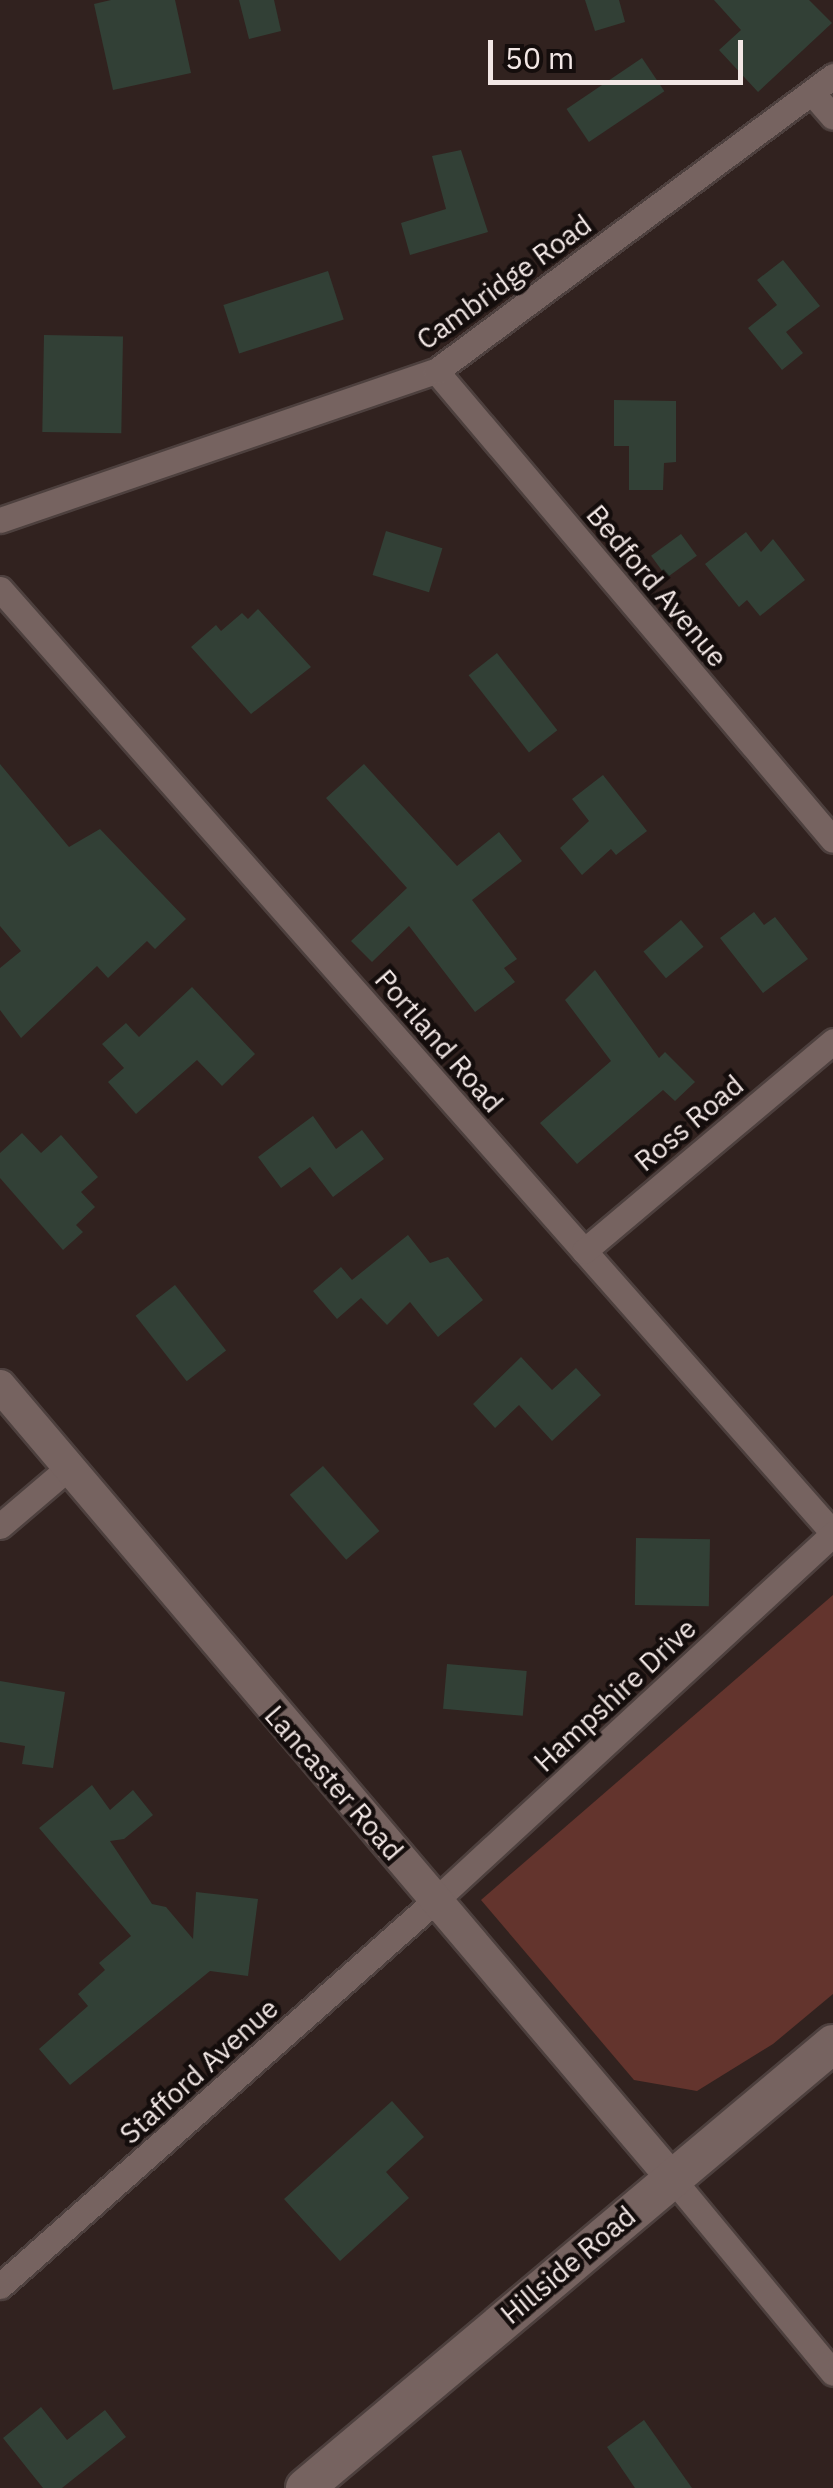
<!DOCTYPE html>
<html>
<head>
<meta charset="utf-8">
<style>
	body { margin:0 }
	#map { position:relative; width:833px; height:2488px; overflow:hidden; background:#31221f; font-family:"IBM Plex Sans",sans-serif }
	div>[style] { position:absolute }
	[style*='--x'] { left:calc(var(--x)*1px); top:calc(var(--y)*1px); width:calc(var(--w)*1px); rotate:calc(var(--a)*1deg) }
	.green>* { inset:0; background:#63342d }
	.building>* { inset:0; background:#324036; transform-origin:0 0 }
	.roads { filter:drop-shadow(2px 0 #4d403e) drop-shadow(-2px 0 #4d403e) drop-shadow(0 2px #4d403e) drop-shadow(0 -2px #4d403e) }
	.minor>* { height:25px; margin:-12.5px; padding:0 12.5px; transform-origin:12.5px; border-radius:12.5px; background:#766360 }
	.tertiary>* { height:32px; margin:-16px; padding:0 16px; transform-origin:16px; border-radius:16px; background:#766360 }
	.secondary>* { height:38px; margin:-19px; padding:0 19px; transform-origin:19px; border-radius:19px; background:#766360 }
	span { translate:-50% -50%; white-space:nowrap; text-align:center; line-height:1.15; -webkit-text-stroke:9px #140d0c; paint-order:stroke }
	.street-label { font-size:28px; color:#f2e7e5 }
	.scale { position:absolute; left:488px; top:40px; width:255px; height:45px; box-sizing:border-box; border:5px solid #f2e7e5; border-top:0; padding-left:12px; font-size:30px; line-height:35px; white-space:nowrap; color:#f2e7e5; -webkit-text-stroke:8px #140d0c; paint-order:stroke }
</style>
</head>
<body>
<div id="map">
	<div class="green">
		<i style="clip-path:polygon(833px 1595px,833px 1994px,773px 2044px,697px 2091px,634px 2080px,481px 1900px)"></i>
	</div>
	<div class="building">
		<i style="clip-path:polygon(111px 0,175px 0,191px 73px,113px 90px,94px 4px)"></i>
		<i style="clip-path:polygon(239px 0,274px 0,281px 31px,249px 39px)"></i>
		<i style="clip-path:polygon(585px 0,619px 0,625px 22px,595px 31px)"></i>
		<i style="clip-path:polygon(714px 0,809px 0,832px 23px,758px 92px,719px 50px,741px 30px)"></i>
		<i style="left:642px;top:58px;width:40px;height:91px;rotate:56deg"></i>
		<i style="clip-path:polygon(461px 150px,488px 232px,410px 255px,401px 223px,446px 209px,432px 156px)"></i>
		<i style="clip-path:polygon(783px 260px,820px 306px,786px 332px,803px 353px,782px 370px,748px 328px,777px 305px,757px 280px)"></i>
		<i style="left:328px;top:271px;width:51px;height:110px;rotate:72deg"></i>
		<i style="left:44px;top:335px;width:79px;height:97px;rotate:1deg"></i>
		<i style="clip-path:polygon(614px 400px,676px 401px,676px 462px,664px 463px,663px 490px,629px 490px,629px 446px,614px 446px)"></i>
		<i style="left:386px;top:531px;width:59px;height:46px;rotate:17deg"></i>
		<i style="clip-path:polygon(746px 532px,761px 552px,773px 539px,805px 580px,760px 616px,747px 600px,739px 607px,705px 564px)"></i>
		<i style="left:681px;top:534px;width:27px;height:37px;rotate:54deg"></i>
		<i style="clip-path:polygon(258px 609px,311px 667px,251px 714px,191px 647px,216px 625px,221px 631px,242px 613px,248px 619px)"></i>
		<i style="left:497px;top:653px;width:98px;height:36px;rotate:52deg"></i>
		<i style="clip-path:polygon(0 764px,69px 847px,100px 829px,186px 919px,155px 949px,147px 941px,108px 978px,97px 966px,21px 1038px,0 1010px,0 968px,21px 951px,0 926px)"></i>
		<i style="clip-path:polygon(364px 764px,457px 866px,499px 832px,522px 861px,472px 900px,517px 959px,504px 968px,515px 982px,475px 1012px,409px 926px,372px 962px,351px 941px,407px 888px,326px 798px)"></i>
		<i style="clip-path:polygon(603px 775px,647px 831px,616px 855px,611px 849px,582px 875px,560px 848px,589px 821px,572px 799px)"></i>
		<i style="clip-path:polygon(754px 912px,764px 925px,775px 917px,808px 959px,763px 993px,720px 938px)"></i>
		<i style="left:681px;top:920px;width:35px;height:49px;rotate:50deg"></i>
		<i style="clip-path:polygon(595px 970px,659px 1058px,665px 1052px,695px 1082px,675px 1101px,663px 1090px,577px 1164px,540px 1123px,611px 1061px,565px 1000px)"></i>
		<i style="clip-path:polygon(192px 987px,255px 1054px,222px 1086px,197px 1060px,136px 1114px,108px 1082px,124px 1068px,102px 1044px,126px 1023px,139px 1037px)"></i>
		<i style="clip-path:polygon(313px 1116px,336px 1149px,362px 1130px,384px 1159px,333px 1197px,310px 1167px,281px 1188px,258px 1157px)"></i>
		<i style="clip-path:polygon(22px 1133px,41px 1153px,61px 1135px,98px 1177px,81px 1192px,95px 1207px,76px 1225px,83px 1232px,63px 1250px,0 1178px,0 1153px)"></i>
		<i style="clip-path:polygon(408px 1235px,430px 1263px,448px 1257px,483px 1300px,438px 1337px,410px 1302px,387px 1325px,361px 1298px,337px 1319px,313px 1291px,341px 1267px,352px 1280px)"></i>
		<i style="left:175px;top:1285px;width:83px;height:50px;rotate:52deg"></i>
		<i style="clip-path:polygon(521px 1357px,552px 1390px,576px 1368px,601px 1395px,552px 1441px,519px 1405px,495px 1428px,473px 1404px)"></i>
		<i style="left:323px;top:1466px;width:86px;height:44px;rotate:49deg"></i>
		<i style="left:636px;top:1538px;width:74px;height:67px;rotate:1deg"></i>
		<i style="left:447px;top:1664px;width:80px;height:45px;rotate:5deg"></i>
		<i style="clip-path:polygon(0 1681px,65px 1692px,53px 1768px,22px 1764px,25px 1746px,0 1742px)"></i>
		<i style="clip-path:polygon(92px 1785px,110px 1810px,133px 1790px,153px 1815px,124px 1839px,110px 1841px,152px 1904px,166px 1907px,193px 1939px,196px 1892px,258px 1899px,248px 1976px,210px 1971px,70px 2085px,39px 2049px,88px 2006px,78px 1994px,105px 1970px,99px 1963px,131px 1936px,39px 1828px)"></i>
		<i style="clip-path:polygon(392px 2101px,424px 2137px,386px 2172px,409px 2198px,340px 2261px,284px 2199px)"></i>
		<i style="clip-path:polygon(41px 2407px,67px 2440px,105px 2410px,126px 2437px,62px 2488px,43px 2488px,3px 2438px)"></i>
		<i style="clip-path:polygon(644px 2420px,692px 2488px,635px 2488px,607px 2447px)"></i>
	</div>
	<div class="roads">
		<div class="minor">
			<i style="--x:813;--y:94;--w:30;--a:49"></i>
			<i style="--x:436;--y:371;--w:614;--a:49.75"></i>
			<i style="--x:0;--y:520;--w:461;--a:-18.9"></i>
			<i style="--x:436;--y:371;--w:495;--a:-36.6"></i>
			<i style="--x:0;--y:589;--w:1259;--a:48.57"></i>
			<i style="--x:584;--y:1251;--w:326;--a:-40.1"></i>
			<i style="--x:0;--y:1526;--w:91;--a:-40.5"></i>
			<i style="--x:671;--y:2177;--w:254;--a:50.4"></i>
			<i style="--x:0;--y:2286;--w:584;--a:-41.53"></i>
			<i style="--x:437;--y:1899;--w:539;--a:-42.67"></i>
		</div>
		<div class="tertiary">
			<i style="--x:0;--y:1386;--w:1037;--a:49.69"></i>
		</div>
		<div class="secondary">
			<i style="--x:305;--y:2488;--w:690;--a:-40.06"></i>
		</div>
	</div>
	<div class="street-label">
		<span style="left:504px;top:282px;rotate:-36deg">Cambridge Road</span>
		<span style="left:657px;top:586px;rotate:50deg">Bedford Avenue</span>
		<span style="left:439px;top:1041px;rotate:49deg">Portland Road</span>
		<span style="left:689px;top:1123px;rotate:-40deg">Ross Road</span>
		<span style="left:615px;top:1695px;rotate:-43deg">Hampshire Drive</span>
		<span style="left:334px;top:1783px;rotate:49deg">Lancaster Road</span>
		<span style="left:199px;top:2071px;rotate:-42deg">Stafford Avenue</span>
		<span style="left:568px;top:2265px;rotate:-40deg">Hillside Road</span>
	</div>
	<div class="scale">50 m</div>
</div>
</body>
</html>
